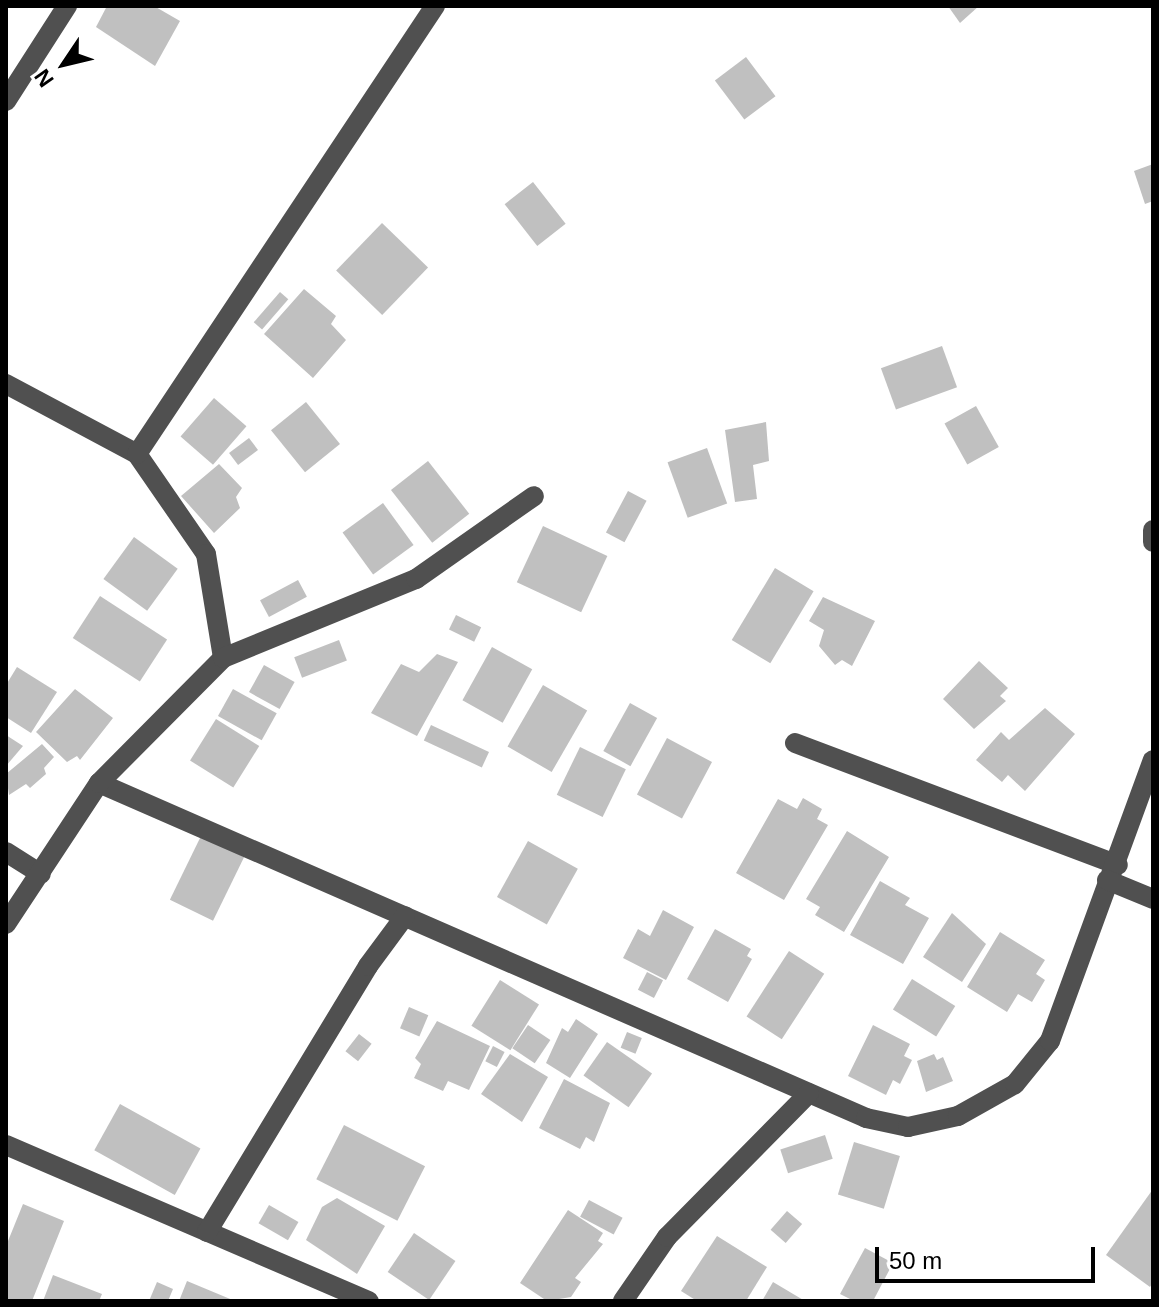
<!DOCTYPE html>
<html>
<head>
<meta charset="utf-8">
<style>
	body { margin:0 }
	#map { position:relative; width:1159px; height:1307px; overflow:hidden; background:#fff; font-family:Helvetica,sans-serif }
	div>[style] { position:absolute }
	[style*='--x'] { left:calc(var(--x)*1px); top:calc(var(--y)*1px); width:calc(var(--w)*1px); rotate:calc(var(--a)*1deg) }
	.building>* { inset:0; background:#c0c0c0; transform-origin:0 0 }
	.minor>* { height:20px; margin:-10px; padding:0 10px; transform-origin:10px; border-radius:10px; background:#505050 }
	span { translate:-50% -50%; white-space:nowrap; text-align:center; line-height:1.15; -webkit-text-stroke:7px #fff; paint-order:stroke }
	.frame { position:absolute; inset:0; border:8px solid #000; pointer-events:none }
	.north { position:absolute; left:24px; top:24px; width:80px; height:80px; -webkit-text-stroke:6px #fff; paint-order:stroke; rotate:235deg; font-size:22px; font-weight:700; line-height:32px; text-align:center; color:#000 }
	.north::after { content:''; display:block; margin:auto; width:28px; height:36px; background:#000; clip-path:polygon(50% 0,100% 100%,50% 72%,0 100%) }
	.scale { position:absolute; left:875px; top:1247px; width:220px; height:36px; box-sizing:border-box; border:4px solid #000; border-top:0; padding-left:10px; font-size:24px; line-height:28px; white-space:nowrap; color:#000; -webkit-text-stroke:6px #fff; paint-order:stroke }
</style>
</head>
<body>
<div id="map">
	<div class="building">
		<i style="clip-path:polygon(107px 6px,154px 6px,180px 21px,155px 66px,96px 27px)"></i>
		<i style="clip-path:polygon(948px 6px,979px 6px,960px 23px)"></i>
		<i style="left:746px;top:57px;width:49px;height:39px;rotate:53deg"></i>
		<i style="clip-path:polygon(1153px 164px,1153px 201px,1145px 204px,1134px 171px)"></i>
		<i style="left:533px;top:182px;width:53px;height:36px;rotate:52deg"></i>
		<i style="left:382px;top:223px;width:64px;height:66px;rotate:44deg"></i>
		<i style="clip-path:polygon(304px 289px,336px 316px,331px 324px,346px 340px,313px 378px,264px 334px)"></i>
		<i style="left:280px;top:292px;width:11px;height:40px;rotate:41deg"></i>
		<i style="left:942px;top:346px;width:44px;height:65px;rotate:70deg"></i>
		<i style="left:214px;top:398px;width:43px;height:51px;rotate:41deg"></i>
		<i style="left:306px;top:402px;width:54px;height:45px;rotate:51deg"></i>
		<i style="left:976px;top:406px;width:47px;height:36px;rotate:61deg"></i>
		<i style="clip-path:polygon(766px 422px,769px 461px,753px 465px,757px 499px,735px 502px,725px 430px)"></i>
		<i style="left:249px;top:438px;width:15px;height:25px;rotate:53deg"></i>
		<i style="left:707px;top:448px;width:59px;height:42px;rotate:70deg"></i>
		<i style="left:428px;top:461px;width:67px;height:47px;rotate:52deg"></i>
		<i style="clip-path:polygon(219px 464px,242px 488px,236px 497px,240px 508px,214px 533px,181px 496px)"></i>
		<i style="left:628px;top:491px;width:21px;height:47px;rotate:28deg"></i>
		<i style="left:383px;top:503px;width:52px;height:50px;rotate:54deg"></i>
		<i style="left:543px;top:526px;width:71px;height:62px;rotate:25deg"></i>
		<i style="left:134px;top:537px;width:54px;height:52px;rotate:36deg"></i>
		<i style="left:775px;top:568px;width:45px;height:84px;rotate:31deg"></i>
		<i style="left:298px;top:580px;width:19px;height:43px;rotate:62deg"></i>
		<i style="left:100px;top:596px;width:80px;height:50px;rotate:33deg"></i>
		<i style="clip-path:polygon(823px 597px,875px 621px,852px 666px,842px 660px,835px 665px,819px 646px,824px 630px,809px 621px)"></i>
		<i style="left:456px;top:615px;width:28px;height:16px;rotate:26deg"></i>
		<i style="left:339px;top:640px;width:22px;height:48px;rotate:69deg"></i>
		<i style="left:492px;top:647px;width:46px;height:61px;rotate:29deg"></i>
		<i style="clip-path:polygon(437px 654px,458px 662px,417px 736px,371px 713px,401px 664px,419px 672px)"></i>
		<i style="clip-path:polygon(979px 661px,1008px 688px,1000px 696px,1006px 701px,974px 729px,943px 699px)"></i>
		<i style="left:264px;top:665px;width:35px;height:31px;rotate:29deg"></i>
		<i style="clip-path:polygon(17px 667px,57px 692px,31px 733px,6px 717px,6px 685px)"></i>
		<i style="left:543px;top:685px;width:51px;height:71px;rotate:30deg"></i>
		<i style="clip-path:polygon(75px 689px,113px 718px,80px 760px,77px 756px,67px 762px,36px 732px)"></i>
		<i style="left:233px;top:689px;width:50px;height:31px;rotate:29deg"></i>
		<i style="left:630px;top:703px;width:31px;height:55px;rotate:29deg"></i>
		<i style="clip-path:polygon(1045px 708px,1075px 734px,1025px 791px,1008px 775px,1002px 782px,976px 760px,1001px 732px,1009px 740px)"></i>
		<i style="left:216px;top:719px;width:51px;height:49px;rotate:32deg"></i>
		<i style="left:431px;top:725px;width:64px;height:17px;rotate:25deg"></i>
		<i style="clip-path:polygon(6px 735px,23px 746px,6px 766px)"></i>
		<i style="left:667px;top:738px;width:51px;height:64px;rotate:28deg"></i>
		<i style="clip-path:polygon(42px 744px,54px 757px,44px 768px,46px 774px,30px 788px,26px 784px,9px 795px,6px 774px)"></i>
		<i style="left:580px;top:747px;width:51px;height:53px;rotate:26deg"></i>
		<i style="clip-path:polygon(803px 798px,822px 809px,817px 819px,828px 825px,784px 900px,736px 873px,778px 799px,797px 809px)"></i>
		<i style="clip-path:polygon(847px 831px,889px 857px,844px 932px,815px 915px,820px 907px,806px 899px)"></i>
		<i style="left:201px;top:836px;width:48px;height:71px;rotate:26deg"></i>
		<i style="left:528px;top:841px;width:57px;height:64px;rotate:29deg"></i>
		<i style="clip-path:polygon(880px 881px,910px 898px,905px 905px,929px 918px,903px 964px,850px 935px)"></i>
		<i style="clip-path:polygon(663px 910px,694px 927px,666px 980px,623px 958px,638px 929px,650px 936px)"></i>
		<i style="clip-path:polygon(952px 913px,986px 944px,962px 982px,923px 957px)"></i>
		<i style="clip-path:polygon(715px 929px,751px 949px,747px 956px,752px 959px,728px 1002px,687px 979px)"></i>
		<i style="clip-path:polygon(1000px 932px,1045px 960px,1036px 974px,1045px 980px,1032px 1002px,1018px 994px,1007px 1012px,967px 987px)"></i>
		<i style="left:789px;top:951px;width:42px;height:78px;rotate:33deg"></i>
		<i style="left:647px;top:972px;width:18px;height:20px;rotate:27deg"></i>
		<i style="left:912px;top:979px;width:51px;height:36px;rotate:32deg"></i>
		<i style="left:500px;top:980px;width:46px;height:54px;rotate:32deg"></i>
		<i style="left:409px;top:1007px;width:21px;height:23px;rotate:23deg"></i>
		<i style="clip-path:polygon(576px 1019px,598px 1034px,570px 1078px,546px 1063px,562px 1028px,568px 1032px)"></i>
		<i style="clip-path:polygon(437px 1021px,490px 1046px,469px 1090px,448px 1081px,443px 1091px,414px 1078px,421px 1064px,415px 1058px)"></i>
		<i style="left:528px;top:1025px;width:27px;height:28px;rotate:34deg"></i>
		<i style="clip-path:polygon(873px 1025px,910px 1044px,904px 1056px,912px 1060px,900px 1084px,893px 1080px,886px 1095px,848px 1076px)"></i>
		<i style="left:627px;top:1032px;width:16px;height:17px;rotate:22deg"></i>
		<i style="left:359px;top:1034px;width:16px;height:22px;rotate:38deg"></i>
		<i style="left:607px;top:1042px;width:55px;height:41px;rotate:35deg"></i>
		<i style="left:493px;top:1046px;width:13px;height:17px;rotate:27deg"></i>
		<i style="clip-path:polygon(510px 1054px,548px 1077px,522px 1122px,481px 1094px)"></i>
		<i style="clip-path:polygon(934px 1054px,937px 1060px,943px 1057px,953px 1081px,926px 1092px,917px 1061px)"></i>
		<i style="clip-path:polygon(564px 1079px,610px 1103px,594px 1142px,586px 1137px,580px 1149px,539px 1128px)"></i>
		<i style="left:120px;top:1104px;width:92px;height:53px;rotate:29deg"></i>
		<i style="left:344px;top:1125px;width:91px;height:61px;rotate:27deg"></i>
		<i style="left:825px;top:1135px;width:25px;height:47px;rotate:72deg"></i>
		<i style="left:854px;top:1142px;width:48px;height:55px;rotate:17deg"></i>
		<i style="clip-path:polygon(1153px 1189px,1153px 1282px,1150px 1287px,1106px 1255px)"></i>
		<i style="clip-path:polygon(337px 1198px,385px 1226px,357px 1274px,306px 1240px,322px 1207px)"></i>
		<i style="left:589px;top:1200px;width:38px;height:19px;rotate:28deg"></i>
		<i style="clip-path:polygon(23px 1204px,64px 1221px,32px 1301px,6px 1301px,6px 1246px)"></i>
		<i style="left:269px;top:1205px;width:34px;height:21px;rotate:30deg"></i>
		<i style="clip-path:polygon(568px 1210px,603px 1233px,598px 1241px,603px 1244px,575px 1278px,581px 1282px,571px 1297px,547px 1301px,520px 1283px)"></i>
		<i style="left:787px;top:1211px;width:20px;height:25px;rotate:41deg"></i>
		<i style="left:414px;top:1233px;width:50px;height:47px;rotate:34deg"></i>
		<i style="clip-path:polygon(717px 1236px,767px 1267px,746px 1301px,697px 1301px,681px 1291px)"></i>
		<i style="clip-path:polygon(865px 1248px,893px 1263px,873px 1301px,854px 1301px,840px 1294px)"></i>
		<i style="clip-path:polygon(53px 1275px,102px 1294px,99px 1301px,43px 1301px)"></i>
		<i style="clip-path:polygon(187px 1281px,235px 1301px,179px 1301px)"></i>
		<i style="clip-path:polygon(157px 1282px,173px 1289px,168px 1301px,149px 1301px)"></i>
		<i style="clip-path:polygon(773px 1282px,805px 1301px,762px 1301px)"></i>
	</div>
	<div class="minor">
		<i style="--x:6;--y:101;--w:113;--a:-57.3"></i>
		<i style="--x:6;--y:384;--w:149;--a:28.1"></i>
		<i style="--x:137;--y:454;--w:121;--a:55.4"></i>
		<i style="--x:206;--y:554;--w:105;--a:80.7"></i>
		<i style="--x:137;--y:454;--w:538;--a:-56.37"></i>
		<i style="--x:1153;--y:530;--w:12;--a:90"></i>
		<i style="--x:795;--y:743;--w:345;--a:20.7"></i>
		<i style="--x:99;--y:783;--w:837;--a:23.59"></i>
		<i style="--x:866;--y:1118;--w:43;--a:12.1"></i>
		<i style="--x:908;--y:1127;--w:51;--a:-12.4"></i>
		<i style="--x:958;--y:1116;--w:65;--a:-29.3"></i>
		<i style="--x:1015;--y:1084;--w:55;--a:-50.9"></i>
		<i style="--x:1050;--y:1041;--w:299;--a:-69.9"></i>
		<i style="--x:6;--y:852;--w:41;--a:32.2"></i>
		<i style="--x:1107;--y:880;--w:50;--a:22.4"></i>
		<i style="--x:6;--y:924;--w:169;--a:-56.6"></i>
		<i style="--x:99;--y:783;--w:176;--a:-45.2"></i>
		<i style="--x:223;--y:658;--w:209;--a:-22.3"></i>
		<i style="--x:416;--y:579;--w:144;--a:-35.1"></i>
		<i style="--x:6;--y:1145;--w:395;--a:23.3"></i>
		<i style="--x:207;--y:1232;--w:311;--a:-58.8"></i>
		<i style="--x:368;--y:966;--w:62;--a:-53.5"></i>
		<i style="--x:623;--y:1301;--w:78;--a:-55.5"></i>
		<i style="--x:667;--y:1237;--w:202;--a:-45.4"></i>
	</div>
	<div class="frame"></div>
	<div class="north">N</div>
	<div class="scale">50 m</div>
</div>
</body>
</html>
